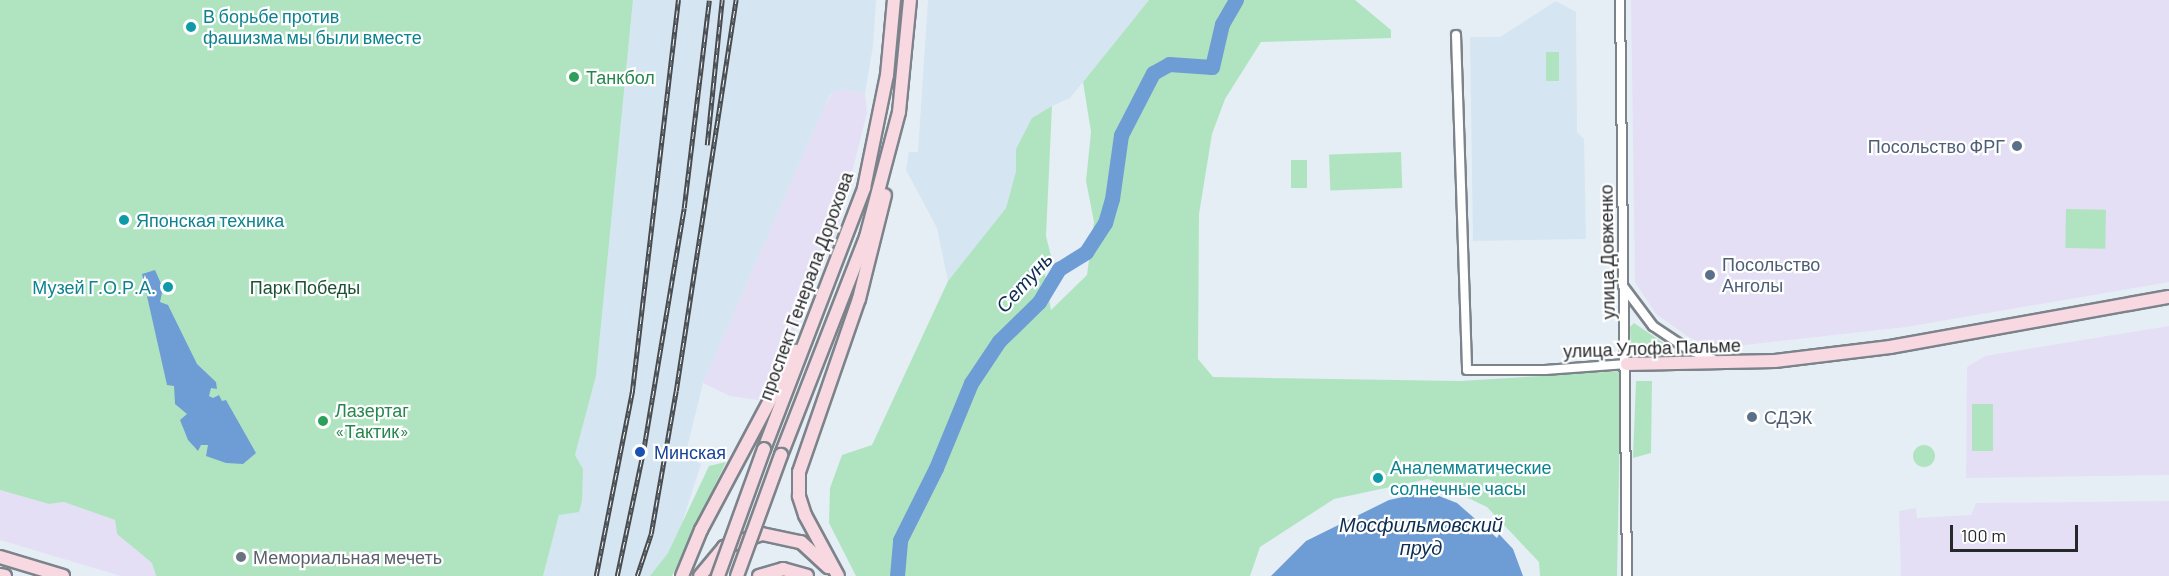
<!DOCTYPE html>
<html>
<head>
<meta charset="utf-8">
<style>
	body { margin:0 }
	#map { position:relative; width:2169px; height:576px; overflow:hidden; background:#e5eef5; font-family:Barlow,sans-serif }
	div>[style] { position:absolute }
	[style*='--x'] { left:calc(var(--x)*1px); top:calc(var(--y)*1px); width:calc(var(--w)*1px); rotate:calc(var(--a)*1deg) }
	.commercial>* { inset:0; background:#e4dff5 }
	.built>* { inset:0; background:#d6e5f2 }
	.green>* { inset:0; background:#b0e4c1; transform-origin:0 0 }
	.round { border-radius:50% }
	.water>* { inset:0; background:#6e9dd5 }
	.river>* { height:15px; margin:-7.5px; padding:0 7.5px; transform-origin:7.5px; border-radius:7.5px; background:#6e9dd5 }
	.roads { filter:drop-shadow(2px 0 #7c838a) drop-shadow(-2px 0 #7c838a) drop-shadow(0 2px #7c838a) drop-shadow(0 -2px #7c838a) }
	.street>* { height:8px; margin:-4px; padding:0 4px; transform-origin:4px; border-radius:4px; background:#fff }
	.secondary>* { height:12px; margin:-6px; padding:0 6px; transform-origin:6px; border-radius:6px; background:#f8d8e1 }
	.rail>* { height:4.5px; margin-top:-2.25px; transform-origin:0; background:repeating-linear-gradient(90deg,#fff 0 7px,#484c50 0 14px); box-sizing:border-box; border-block:2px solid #484c50 }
	.bridges { filter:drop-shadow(2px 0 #7c838a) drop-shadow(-2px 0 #7c838a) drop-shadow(0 2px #7c838a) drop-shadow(0 -2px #7c838a) }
	.secondary-bridge>* { height:12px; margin:-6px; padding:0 6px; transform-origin:6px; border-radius:6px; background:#f8d8e1 }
	.dots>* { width:16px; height:16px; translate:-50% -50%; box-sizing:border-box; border:3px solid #fff; border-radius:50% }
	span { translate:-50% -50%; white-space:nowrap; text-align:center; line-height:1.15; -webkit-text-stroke:4.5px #fff; paint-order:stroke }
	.culture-label { font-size:18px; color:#0d838f }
	.left { translate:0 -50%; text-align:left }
	.right { translate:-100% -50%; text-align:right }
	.leisure-label { font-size:18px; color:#27864d }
	.service-label { font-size:18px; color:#4e5e75 }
	.street-label { font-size:18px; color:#26292c }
	.park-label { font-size:18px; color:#1c5233 }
	.transit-label { font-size:18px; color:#164399 }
	.worship-label { font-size:18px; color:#5b616d }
	.water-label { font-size:20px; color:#0d2e53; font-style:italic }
	.scale { position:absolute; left:1950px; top:525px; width:128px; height:27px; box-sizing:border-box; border:3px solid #26292c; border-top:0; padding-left:8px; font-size:18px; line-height:21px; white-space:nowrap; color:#26292c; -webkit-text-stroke:4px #fff; paint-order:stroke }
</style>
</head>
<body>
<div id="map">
	<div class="commercial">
		<i style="clip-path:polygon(1631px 0,2169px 0,2169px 282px,1906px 327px,1718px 348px,1690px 338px,1656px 314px,1635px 282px)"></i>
		<i style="clip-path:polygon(841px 89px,865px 93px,867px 113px,835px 240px,780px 362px,758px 400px,730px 396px,703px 383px,825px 105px,833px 91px)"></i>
		<i style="clip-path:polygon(2169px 326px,2169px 475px,1966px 478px,1967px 367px,1985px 356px)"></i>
		<i style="clip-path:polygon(0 490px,49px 504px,64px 502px,115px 520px,117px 534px,152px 563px,156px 576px,121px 576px,0 540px)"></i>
		<i style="clip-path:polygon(2169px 501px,2169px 576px,1901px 576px,1899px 511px,1916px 508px,1917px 518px,1971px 515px,1976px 503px)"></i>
	</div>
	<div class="built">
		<i style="clip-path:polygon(633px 0,876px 0,873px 46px,865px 93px,841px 89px,830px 94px,703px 383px,685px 456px,701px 464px,665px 576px,543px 576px,596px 376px)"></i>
		<i style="clip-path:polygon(928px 0,1149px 0,1070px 98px,1052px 106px,1016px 149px,1016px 171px,1006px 208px,948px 281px,937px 228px,906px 170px,909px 152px,918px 152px)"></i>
		<i style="clip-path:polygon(1556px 1px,1576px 12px,1577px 132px,1584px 139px,1586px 239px,1473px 241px,1470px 37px,1500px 37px)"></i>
	</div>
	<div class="green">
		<i style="clip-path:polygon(0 0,633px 0,596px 376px,575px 455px,583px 469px,582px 501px,579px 512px,559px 515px,543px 576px,156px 576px,152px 563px,117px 534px,115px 520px,64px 502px,49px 504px,0 490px)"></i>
		<i style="clip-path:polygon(1149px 0,1355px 0,1391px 30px,1391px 38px,1261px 42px,1225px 99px,1212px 134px,1199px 214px,1198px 359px,1213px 377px,1460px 381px,1621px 371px,1617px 576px,1540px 576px,1539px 562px,1487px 507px,1428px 479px,1334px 499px,1260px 547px,1250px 576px,856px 576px,829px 523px,830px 488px,842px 455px,872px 445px,948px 281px,1006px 208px,1016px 171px,1016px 149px,1032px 118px,1052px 106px,1046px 236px,1051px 256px,1045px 274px,1051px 310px,1087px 275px,1094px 222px,1086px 181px,1091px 132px,1083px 82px)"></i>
		<i style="left:1546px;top:52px;width:13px;height:29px"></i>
		<i style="left:1401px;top:152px;width:36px;height:72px;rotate:88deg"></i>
		<i style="left:1291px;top:160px;width:16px;height:28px"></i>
		<i style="left:2066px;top:209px;width:40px;height:39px;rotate:1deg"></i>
		<i style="clip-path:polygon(1634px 323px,1680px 354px,1678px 357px,1637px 358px,1631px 352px,1630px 327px)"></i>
		<i style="clip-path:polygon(1636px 381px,1652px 381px,1651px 453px,1633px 458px)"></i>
		<i style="left:1972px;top:404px;width:21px;height:47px"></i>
		<i class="round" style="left:1913px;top:445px;width:22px;height:22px"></i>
		<i style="clip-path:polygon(726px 462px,672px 576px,650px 576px,668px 553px,709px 466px)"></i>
	</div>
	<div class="water">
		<i style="clip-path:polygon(155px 270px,163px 288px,160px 302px,168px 305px,197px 364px,216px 382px,217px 389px,211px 388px,209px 396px,213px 398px,219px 395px,222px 401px,226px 400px,256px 453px,243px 464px,226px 463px,206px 456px,208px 445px,201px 445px,198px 451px,188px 440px,180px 420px,187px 414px,175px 404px,174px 386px,167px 385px,142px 274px)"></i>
		<i style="clip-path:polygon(1417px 494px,1439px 496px,1457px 503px,1497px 538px,1499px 534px,1513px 549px,1523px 576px,1271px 576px,1306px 541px,1389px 500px)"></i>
	</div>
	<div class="river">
		<i style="--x:897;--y:576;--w:36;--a:-85"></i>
		<i style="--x:900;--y:540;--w:80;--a:-63.4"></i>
		<i style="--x:936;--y:468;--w:92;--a:-67.6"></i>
		<i style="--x:971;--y:383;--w:50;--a:-56.3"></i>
		<i style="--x:999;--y:341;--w:56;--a:-44.3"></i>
		<i style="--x:1039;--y:302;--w:39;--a:-59"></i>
		<i style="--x:1059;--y:269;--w:32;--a:-32"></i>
		<i style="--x:1086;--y:252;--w:35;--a:-57"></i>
		<i style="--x:1105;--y:223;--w:25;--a:-74"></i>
		<i style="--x:1112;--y:199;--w:65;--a:-82"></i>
		<i style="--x:1121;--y:135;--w:70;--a:-62.7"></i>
		<i style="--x:1153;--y:73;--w:18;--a:-29"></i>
		<i style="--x:1169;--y:64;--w:43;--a:4"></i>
		<i style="--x:1212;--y:67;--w:44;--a:-76.9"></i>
		<i style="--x:1222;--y:24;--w:28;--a:-60"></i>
	</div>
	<div class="roads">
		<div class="street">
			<i style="--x:1620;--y:0;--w:576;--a:89.3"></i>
			<i style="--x:1456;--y:35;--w:335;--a:88.1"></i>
			<i style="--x:1467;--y:370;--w:78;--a:0"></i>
			<i style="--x:1545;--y:370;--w:82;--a:-4.2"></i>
			<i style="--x:1623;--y:286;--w:50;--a:53.1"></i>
			<i style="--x:1653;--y:326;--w:43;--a:33.7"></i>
			<i style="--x:1689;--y:350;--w:26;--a:21"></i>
		</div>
		<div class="secondary">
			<i style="--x:1627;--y:364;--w:148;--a:-1.2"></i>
			<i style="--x:1775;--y:361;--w:116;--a:-6.9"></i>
			<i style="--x:1890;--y:347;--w:283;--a:-10.2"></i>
			<i style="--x:764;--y:449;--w:280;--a:-69"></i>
			<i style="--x:864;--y:188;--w:115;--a:-78.5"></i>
			<i style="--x:887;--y:75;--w:75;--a:-84.7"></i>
			<i style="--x:781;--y:455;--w:234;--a:-68.7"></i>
			<i style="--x:866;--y:237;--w:129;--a:-75.2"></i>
			<i style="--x:899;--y:112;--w:113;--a:-84.4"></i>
			<i style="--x:0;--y:557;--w:66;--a:16.8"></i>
			<i style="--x:0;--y:575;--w:5;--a:11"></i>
			<i style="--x:682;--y:576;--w:50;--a:-67.6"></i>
			<i style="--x:701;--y:530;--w:203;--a:-62"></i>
			<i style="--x:700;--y:576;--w:38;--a:-50"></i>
			<i style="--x:724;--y:547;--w:40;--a:-18.9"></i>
			<i style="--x:762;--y:534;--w:40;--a:12"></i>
			<i style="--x:801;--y:542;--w:37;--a:43"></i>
			<i style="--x:759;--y:576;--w:25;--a:-16"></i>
			<i style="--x:783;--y:569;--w:25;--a:16"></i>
			<i style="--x:838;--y:576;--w:69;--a:-118.4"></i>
			<i style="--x:805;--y:515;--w:20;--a:-108"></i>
			<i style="--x:799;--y:496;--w:24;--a:-90"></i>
			<i style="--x:799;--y:472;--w:183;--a:-70.9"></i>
			<i style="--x:859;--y:299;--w:107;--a:-76"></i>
		</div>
	</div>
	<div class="rail">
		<i style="--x:707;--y:145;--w:146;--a:-84.1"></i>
		<i style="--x:596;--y:576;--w:187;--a:-78.9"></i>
		<i style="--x:632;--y:393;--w:396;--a:-83.3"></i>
		<i style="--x:617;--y:576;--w:126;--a:-78.1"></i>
		<i style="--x:643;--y:453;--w:248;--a:-80.5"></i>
		<i style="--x:684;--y:208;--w:209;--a:-83.1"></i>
		<i style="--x:637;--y:576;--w:44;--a:-71.6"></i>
		<i style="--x:651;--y:534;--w:145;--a:-80.1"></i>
		<i style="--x:676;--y:391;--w:396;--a:-81.3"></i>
	</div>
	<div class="bridges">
		<div class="secondary-bridge">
			<i style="--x:718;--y:576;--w:135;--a:-70.1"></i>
			<i style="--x:737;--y:576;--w:129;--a:-70"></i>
		</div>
	</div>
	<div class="dots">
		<i style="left:191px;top:27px;background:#0f9aa8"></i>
		<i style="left:574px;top:77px;background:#2e9e5b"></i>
		<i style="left:2017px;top:146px;background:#5c6f8a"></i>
		<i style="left:124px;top:220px;background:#0f9aa8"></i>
		<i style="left:1710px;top:275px;background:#5c6f8a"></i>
		<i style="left:168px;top:287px;background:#0f9aa8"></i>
		<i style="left:1752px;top:417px;background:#5c6f8a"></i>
		<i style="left:323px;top:421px;background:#2e9e5b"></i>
		<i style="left:640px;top:452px;background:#1a4fb4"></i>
		<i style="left:1378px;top:478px;background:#0f9aa8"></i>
		<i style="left:241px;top:557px;background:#6b7280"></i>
	</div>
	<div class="culture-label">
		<span class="left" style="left:203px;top:27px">В борьбе против<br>фашизма мы были вместе</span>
		<span class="left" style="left:136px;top:220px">Японская техника</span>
		<span class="right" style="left:156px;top:287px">Музей Г.О.Р.А.</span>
		<span class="left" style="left:1390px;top:478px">Аналемматические<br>солнечные часы</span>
	</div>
	<div class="leisure-label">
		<span class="left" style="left:586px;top:77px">Танкбол</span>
		<span class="left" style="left:335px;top:421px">Лазертаг<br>«Тактик»</span>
	</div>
	<div class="service-label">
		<span class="right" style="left:2005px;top:146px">Посольство ФРГ</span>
		<span class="left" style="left:1722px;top:275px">Посольство<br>Анголы</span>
		<span class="left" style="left:1764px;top:417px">СДЭК</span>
	</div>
	<div class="street-label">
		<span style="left:1607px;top:252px;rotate:-91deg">улица Довженко</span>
		<span style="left:806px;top:286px;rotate:-70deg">проспект Генерала Дорохова</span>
		<span style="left:1652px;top:348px;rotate:-2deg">улица Улофа Пальме</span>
	</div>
	<div class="park-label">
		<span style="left:305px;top:287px">Парк Победы</span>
	</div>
	<div class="transit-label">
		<span class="left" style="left:654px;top:452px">Минская</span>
	</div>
	<div class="worship-label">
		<span class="left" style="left:253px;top:557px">Мемориальная мечеть</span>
	</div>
	<div class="water-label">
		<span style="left:1024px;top:282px;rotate:-48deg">Сетунь</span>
		<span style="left:1421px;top:536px">Мосфильмовский<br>пруд</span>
	</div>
	<div class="scale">100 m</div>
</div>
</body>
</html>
